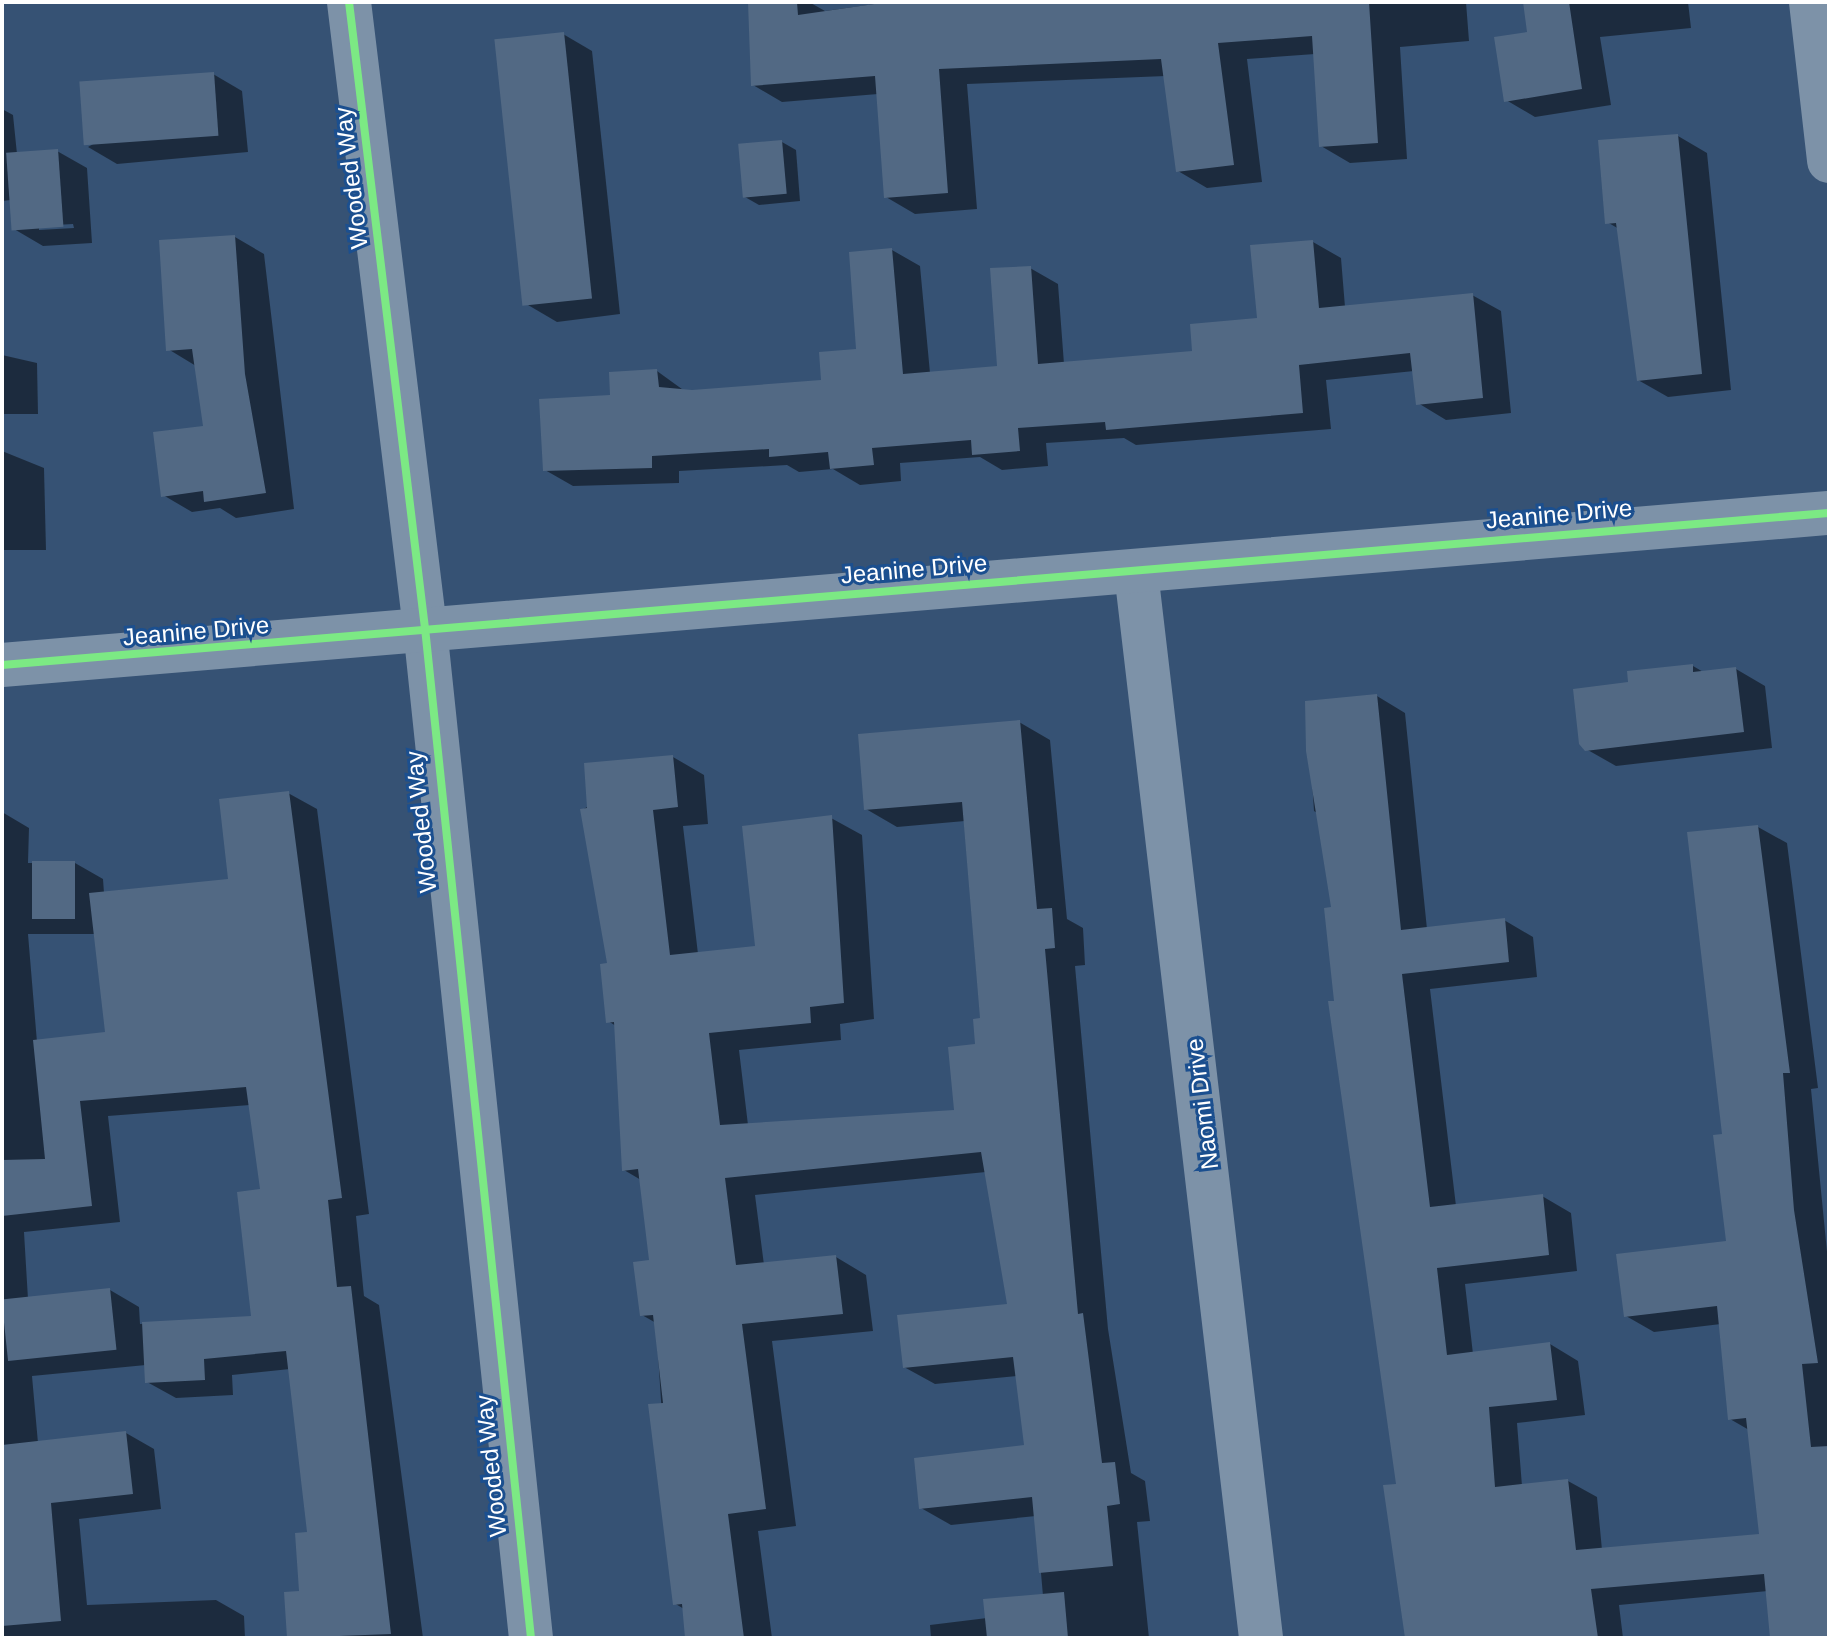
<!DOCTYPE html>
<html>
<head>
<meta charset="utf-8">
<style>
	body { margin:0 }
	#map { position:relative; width:1831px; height:1640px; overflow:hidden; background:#365274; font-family:Arial,sans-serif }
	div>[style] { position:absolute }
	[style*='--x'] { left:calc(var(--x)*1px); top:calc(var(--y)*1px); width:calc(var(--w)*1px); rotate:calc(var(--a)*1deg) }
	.shadow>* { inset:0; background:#0007 }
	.building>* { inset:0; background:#526984; transform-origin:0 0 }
	.minor>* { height:44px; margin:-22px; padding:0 22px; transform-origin:22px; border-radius:22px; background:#7d92a8 }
	.tertiary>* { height:44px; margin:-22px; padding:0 22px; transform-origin:22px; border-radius:22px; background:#7d92a8 }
	.cycleway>* { height:8px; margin:-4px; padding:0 4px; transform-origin:4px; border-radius:4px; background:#7ce984 }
	span { translate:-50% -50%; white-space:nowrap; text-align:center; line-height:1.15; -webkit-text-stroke:6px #1b4f8f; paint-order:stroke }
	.street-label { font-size:24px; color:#fff }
	.frame { position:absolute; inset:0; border:4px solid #fff; pointer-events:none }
</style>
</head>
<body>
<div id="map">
	<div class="shadow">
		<i style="clip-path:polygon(749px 2px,809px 2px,825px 11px,890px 2px,1466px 2px,1469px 41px,1400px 47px,1407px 159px,1350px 163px,1321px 146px,1315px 54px,1247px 59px,1262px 182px,1207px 188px,1178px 171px,1166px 76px,967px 84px,977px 209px,915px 214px,886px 197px,878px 94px,782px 102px,753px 85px)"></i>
		<i style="clip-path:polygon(1525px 2px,1688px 2px,1691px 28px,1600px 37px,1611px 105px,1535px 117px,1506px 100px,1529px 33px)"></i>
		<i style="clip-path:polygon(563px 34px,592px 51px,620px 314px,557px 322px,528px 305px)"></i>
		<i style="clip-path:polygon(213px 74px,242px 91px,248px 152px,117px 164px,88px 147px)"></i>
		<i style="clip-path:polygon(evenodd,2px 109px,13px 115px,17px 154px,57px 151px,87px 168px,92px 243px,43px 246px,14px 229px,11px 200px,2px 201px,2px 109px,73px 224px,74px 228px,39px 230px,39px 226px,73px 224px)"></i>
		<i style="clip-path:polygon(1678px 136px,1707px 153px,1731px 390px,1668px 397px,1638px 380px,1619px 229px,1607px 222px)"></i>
		<i style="clip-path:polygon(782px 142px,796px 150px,800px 201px,759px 205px,745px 197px)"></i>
		<i style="clip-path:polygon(235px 237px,264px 254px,294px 509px,236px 518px,220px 508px,192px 512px,163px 495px,205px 427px,196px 366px,168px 349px)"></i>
		<i style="clip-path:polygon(1313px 242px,1341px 258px,1345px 307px,1472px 295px,1501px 311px,1511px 413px,1446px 420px,1418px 403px,1414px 371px,1326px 380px,1331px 429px,1136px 445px,1124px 438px,1046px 443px,1048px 466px,1002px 470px,980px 457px,900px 463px,901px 481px,860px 485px,833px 469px,799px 472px,787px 465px,679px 471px,679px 483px,573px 486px,545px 470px,612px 397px,657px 371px,686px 392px,823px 382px,858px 351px,892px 250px,920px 266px,930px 373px,999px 368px,1030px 268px,1058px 284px,1064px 364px,1194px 353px,1259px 320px)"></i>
		<i style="clip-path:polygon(2px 355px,37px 363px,38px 414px,2px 414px)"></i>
		<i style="clip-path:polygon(2px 451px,44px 468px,46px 550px,2px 550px)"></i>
		<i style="clip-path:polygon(1693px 666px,1705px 673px,1736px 669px,1765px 686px,1772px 748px,1616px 766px,1586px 749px,1630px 684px)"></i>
		<i style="clip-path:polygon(1377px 696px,1405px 713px,1427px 929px,1504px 920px,1533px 937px,1537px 977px,1430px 989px,1456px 1206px,1542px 1196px,1571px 1213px,1577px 1271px,1465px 1284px,1473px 1354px,1550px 1344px,1578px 1361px,1585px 1415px,1517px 1423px,1522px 1486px,1568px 1481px,1597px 1497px,1602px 1550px,1761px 1535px,1749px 1430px,1730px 1419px,1721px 1324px,1654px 1332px,1626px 1316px,1728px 1243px,1724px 1136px,1758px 827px,1787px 843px,1818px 1088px,1811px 1089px,1829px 1272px,1829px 1638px,1774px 1638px,1768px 1591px,1619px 1605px,1623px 1638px,1407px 1638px,1398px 1486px,1336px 1002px,1334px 908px,1322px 816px,1314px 811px,1307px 703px)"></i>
		<i style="clip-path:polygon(1019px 722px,1050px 740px,1067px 919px,1083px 928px,1085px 965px,1075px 966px,1108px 1329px,1131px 1473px,1145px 1481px,1150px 1521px,1137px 1522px,1149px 1638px,931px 1638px,930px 1625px,987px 1618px,1043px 1596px,1036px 1516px,951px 1525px,921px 1508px,1026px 1447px,1017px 1376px,935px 1384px,904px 1367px,1009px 1306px,986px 1172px,755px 1195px,764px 1265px,836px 1257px,866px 1275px,873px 1331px,772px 1341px,796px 1526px,758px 1531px,772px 1638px,687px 1638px,684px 1609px,674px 1603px,656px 1323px,642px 1315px,651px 1262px,641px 1180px,624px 1170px,616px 1026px,608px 1021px,610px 965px,582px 810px,673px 757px,704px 775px,708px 824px,683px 826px,698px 954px,757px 948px,831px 818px,862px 835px,874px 1019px,840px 1024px,841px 1040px,739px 1050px,748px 1125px,956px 1112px,982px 1020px,965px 821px,897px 827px,866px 809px)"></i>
		<i style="clip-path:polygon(evenodd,288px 793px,317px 809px,369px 1214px,356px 1216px,364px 1296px,379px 1305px,423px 1638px,289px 1638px,286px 1594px,301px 1593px,309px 1534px,290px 1369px,232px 1375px,233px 1395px,176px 1398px,147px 1382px,146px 1365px,32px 1376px,38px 1443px,126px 1433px,154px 1449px,161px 1509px,79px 1519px,87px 1605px,216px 1600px,244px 1616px,245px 1638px,2px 1638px,2px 812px,29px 828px,28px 863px,75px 863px,103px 879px,104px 893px,230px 881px,288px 793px,28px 934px,96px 934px,107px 1034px,37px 1042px,28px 934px,288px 793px,250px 1105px,262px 1191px,253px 1318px,140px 1324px,139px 1307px,110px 1290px,28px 1299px,24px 1232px,120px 1222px,108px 1116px,250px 1105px)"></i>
	</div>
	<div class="building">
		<i style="clip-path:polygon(748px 2px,797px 2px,798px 15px,888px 2px,1369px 2px,1378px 143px,1319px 147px,1312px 36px,1218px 43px,1234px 165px,1176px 172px,1161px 59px,939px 69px,948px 193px,884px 198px,875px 76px,751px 86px)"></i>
		<i style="clip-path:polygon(1523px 2px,1569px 2px,1582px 89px,1504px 102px,1494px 37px,1527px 32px)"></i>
		<i style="left:564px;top:32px;width:268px;height:70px;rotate:84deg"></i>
		<i style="left:214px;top:72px;width:64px;height:135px;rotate:86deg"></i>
		<i style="clip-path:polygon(1678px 134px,1702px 374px,1637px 381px,1616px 223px,1605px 224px,1598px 140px)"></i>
		<i style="left:782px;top:140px;width:54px;height:44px;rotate:85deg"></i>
		<i style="left:58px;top:149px;width:78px;height:52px;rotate:86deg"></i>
		<i style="clip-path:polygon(235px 235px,245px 374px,266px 493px,204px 502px,203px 491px,161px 497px,153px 432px,203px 426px,192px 349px,166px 351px,159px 240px)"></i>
		<i style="clip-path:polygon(1313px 240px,1319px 308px,1473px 293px,1483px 398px,1416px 405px,1410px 353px,1299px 365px,1303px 413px,1106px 430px,1105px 422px,1018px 428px,1020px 451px,972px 455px,971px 440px,872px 448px,874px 465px,830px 469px,828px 452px,769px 457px,769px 449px,652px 456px,652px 468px,543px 471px,539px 399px,610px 395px,609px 372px,657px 369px,659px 387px,692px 390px,821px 380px,819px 352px,856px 349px,849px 252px,892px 248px,903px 374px,997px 366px,990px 268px,1031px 266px,1038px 364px,1192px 351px,1190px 324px,1257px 318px,1250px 245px)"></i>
		<i style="clip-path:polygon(1693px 664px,1693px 672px,1736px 667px,1744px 732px,1585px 751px,1579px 744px,1573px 689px,1628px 682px,1627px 671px)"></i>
		<i style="clip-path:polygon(1377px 694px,1401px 930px,1505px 918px,1509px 962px,1402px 974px,1430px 1207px,1543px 1194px,1549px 1255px,1437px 1268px,1447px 1355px,1550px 1342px,1557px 1400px,1489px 1407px,1495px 1487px,1568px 1479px,1576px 1550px,1759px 1534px,1746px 1418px,1728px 1420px,1717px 1306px,1624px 1317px,1616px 1254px,1726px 1241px,1713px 1135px,1722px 1134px,1687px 832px,1758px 825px,1790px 1073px,1783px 1073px,1794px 1210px,1818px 1363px,1802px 1364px,1811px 1447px,1829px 1446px,1829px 1638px,1770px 1638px,1764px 1574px,1591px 1589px,1598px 1638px,1405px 1638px,1383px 1485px,1396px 1484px,1328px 1001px,1334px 1001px,1324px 908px,1331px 907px,1306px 751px,1305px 701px)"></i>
		<i style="clip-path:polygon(1020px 720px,1037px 909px,1052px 908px,1055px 948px,1045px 949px,1078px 1314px,1083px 1313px,1102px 1463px,1115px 1462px,1120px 1504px,1107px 1506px,1113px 1566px,1039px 1573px,1032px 1497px,919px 1509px,914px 1458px,1024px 1445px,1013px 1357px,903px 1368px,897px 1315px,1007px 1304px,981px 1152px,725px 1178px,736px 1265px,836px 1255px,843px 1314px,742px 1324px,766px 1509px,728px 1514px,744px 1638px,685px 1638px,682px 1604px,673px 1605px,648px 1404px,663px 1403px,653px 1315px,640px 1316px,633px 1262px,649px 1260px,638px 1169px,622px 1171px,614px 1022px,606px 1023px,600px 964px,607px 963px,580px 809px,587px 808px,584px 763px,673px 755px,678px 807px,653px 810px,670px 955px,755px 946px,742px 826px,832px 815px,844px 1003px,810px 1007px,811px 1023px,709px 1033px,720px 1125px,954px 1110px,948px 1047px,975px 1044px,973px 1019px,980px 1018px,962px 802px,864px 810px,858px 734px)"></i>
		<i style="clip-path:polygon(289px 791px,342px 1198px,328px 1200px,337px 1287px,351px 1286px,391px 1634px,287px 1638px,284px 1592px,299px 1591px,295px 1533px,307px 1532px,286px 1351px,204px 1359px,205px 1380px,145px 1383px,142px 1322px,251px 1316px,237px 1192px,260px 1189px,246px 1087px,80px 1101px,92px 1206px,2px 1216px,2px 1160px,45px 1159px,33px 1040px,105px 1032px,89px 893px,228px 879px,219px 799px)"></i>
		<i style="left:32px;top:861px;width:43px;height:58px"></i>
		<i style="left:110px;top:1288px;width:62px;height:109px;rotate:84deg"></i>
		<i style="clip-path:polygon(126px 1431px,133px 1494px,51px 1503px,61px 1621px,2px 1626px,2px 1445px)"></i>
		<i style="clip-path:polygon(1064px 1592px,1068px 1638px,987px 1638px,983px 1599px)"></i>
	</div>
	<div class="minor">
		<i style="--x:349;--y:2;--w:631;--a:83.08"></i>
		<i style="--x:425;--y:628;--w:1016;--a:84.01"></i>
		<i style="--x:1811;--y:2;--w:160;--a:83.5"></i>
		<i style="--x:1136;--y:572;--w:1073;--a:83.31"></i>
	</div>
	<div class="tertiary">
		<i style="--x:2;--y:665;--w:1833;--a:-4.76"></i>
	</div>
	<div class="cycleway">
		<i style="--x:349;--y:2;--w:631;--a:83.08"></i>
		<i style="--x:425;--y:628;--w:1016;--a:84.01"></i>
		<i style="--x:2;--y:665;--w:1833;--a:-4.76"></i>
	</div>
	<div class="street-label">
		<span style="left:351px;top:178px;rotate:-97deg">Wooded Way</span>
		<span style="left:1559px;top:514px;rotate:-5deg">Jeanine Drive</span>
		<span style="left:914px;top:569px;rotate:-5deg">Jeanine Drive</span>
		<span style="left:196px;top:631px;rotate:-5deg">Jeanine Drive</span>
		<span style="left:421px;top:822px;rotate:-96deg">Wooded Way</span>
		<span style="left:1202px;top:1104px;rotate:-97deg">Naomi Drive</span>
		<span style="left:491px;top:1466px;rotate:-96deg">Wooded Way</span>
	</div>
	<div class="frame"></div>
</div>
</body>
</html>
